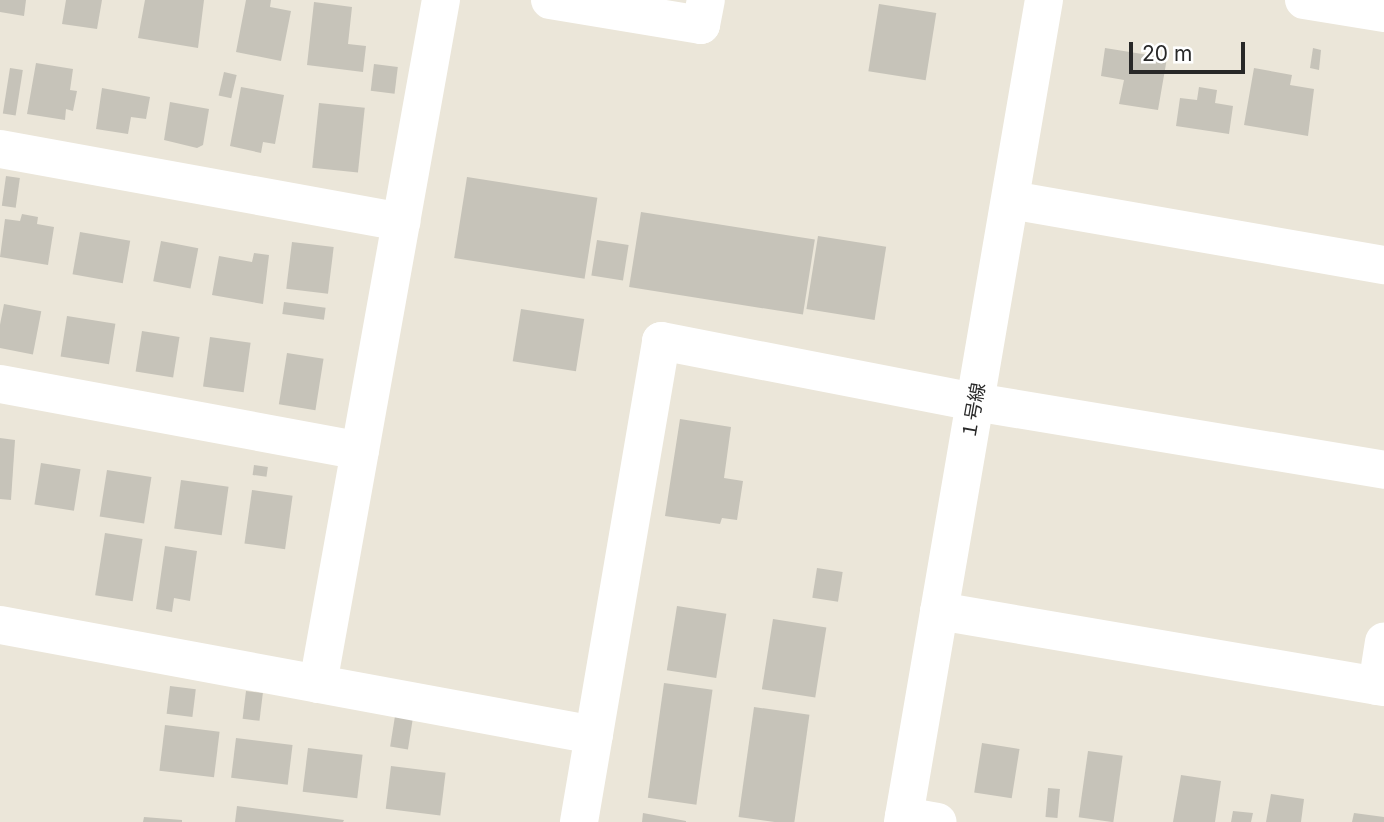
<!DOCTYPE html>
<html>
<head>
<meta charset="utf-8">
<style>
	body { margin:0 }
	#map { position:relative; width:1384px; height:822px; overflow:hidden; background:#ebe6d9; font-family:Inter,"Noto Sans JP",sans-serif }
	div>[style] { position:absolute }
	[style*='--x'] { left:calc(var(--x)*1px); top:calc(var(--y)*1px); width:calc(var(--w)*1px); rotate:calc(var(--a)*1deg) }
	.building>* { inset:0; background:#c6c3b9; transform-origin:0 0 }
	.minor>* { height:38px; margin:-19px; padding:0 19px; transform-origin:19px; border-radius:19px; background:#fff }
	.tertiary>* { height:38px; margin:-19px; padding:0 19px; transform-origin:19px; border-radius:19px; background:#fff }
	span { translate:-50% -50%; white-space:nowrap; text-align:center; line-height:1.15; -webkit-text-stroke:5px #fff; paint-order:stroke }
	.street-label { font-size:19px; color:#282828 }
	.scale { position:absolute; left:1129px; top:42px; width:116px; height:32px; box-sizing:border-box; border:4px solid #282828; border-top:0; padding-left:9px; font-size:21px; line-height:24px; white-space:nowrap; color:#282828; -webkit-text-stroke:5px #fff; paint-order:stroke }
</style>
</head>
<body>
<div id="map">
	<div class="building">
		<i style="clip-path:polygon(0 0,26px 0,24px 16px,0 12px)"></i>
		<i style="clip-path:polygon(66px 0,102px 0,97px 29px,62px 24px)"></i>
		<i style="clip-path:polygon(145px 0,204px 0,198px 48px,138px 38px)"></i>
		<i style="clip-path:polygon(246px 0,271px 0,270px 7px,291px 11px,281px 61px,236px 52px)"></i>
		<i style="clip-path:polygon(314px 2px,352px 7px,348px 44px,366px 46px,363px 72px,307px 65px)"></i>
		<i style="left:879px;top:4px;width:58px;height:68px;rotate:9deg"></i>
		<i style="clip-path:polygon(1105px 48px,1167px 58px,1158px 110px,1119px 104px,1124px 80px,1101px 76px)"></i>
		<i style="clip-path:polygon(1313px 48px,1321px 50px,1319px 70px,1310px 68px)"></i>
		<i style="clip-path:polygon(36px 63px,73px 69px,70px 90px,77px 91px,73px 111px,66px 109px,65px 120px,27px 114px)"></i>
		<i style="left:374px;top:64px;width:24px;height:27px;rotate:7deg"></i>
		<i style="left:10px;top:68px;width:13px;height:46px;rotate:9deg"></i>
		<i style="clip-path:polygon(1254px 68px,1292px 75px,1290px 85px,1314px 89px,1308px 136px,1244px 125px)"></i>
		<i style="left:224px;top:72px;width:13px;height:24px;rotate:13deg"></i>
		<i style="clip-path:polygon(241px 87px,284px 95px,275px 144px,263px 142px,261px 153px,230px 146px)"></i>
		<i style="clip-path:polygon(1199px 87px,1217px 90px,1215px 103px,1233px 106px,1229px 134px,1176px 126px,1180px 98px,1197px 100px)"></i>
		<i style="clip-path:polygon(102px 88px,150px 97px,146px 119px,131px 117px,128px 134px,96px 129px)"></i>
		<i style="clip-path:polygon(170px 102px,209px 109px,203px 145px,197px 148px,164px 140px)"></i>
		<i style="left:319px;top:103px;width:46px;height:65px;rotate:6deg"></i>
		<i style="left:6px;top:176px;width:14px;height:30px;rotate:8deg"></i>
		<i style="left:467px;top:177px;width:132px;height:82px;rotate:9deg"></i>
		<i style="left:641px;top:212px;width:176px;height:76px;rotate:9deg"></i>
		<i style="clip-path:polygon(22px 214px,38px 217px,37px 224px,54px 227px,48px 265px,0 257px,5px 219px,20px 221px)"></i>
		<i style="left:80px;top:232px;width:51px;height:43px;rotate:10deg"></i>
		<i style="left:818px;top:236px;width:69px;height:74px;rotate:9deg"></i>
		<i style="left:597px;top:240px;width:32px;height:36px;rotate:9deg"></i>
		<i style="left:161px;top:241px;width:38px;height:41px;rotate:11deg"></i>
		<i style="left:292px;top:242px;width:42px;height:47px;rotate:7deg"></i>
		<i style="clip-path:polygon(254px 253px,269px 255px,263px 304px,212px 295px,219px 256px,252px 262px)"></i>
		<i style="left:284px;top:302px;width:42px;height:12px;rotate:8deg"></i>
		<i style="left:4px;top:304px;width:38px;height:44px;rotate:11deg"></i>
		<i style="left:521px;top:309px;width:64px;height:53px;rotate:9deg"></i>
		<i style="left:67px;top:316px;width:49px;height:41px;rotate:9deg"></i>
		<i style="left:142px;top:331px;width:38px;height:41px;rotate:9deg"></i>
		<i style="left:210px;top:337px;width:41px;height:50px;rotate:8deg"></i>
		<i style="left:287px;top:353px;width:37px;height:52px;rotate:9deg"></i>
		<i style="clip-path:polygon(680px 419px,731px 427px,724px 478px,743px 481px,737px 520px,722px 518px,720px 524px,665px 516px)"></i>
		<i style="clip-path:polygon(0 438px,15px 440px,11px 500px,0 499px)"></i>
		<i style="left:41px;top:463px;width:40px;height:42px;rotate:9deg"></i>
		<i style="left:254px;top:465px;width:14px;height:10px;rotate:8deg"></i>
		<i style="left:107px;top:470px;width:45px;height:47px;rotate:9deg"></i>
		<i style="left:181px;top:480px;width:48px;height:49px;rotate:8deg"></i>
		<i style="left:252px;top:490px;width:41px;height:54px;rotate:8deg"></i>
		<i style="left:105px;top:533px;width:38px;height:63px;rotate:9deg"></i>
		<i style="clip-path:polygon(165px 546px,197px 551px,190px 601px,174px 598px,172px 612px,156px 609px)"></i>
		<i style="left:817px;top:568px;width:26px;height:30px;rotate:9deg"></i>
		<i style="left:677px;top:606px;width:50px;height:65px;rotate:9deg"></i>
		<i style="left:773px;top:619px;width:54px;height:71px;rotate:9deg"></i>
		<i style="left:664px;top:683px;width:49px;height:116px;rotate:8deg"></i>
		<i style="left:170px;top:686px;width:26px;height:28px;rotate:7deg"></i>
		<i style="left:246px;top:691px;width:17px;height:28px;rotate:7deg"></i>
		<i style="left:754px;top:707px;width:56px;height:111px;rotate:8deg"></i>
		<i style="left:395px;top:716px;width:18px;height:31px;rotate:9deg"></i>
		<i style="left:165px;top:725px;width:55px;height:46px;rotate:7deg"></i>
		<i style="left:236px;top:738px;width:57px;height:40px;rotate:7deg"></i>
		<i style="left:982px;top:743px;width:38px;height:50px;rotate:9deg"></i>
		<i style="left:308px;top:748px;width:55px;height:44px;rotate:7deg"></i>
		<i style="left:1088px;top:751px;width:35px;height:67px;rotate:8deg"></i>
		<i style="left:391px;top:766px;width:55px;height:43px;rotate:7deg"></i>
		<i style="clip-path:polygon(1181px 775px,1221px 781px,1215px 822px,1173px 822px)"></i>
		<i style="left:1048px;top:788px;width:12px;height:29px;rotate:5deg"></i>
		<i style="clip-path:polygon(1271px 794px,1304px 799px,1301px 822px,1266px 822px)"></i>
		<i style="clip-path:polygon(237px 806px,344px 820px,343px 822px,235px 822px)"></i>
		<i style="clip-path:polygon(1233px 811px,1253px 813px,1251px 822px,1231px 822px)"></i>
		<i style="clip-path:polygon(643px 813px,686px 821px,686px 822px,642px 822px)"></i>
		<i style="clip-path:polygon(1354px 813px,1384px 817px,1384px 822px,1352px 822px)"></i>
		<i style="clip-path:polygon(144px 817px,182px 820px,182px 822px,143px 822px)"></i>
	</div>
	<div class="minor">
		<i style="--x:550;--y:0;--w:153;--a:9.4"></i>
		<i style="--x:701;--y:25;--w:25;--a:-79"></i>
		<i style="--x:1304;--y:0;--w:81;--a:9.2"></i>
		<i style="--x:0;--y:149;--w:408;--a:10.3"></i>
		<i style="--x:1011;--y:200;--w:379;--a:9.9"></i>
		<i style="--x:0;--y:384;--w:366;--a:10.5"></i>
		<i style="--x:939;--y:611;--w:451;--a:9.7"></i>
		<i style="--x:0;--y:625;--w:604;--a:10.49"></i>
		<i style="--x:318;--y:684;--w:695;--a:-79.81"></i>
		<i style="--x:1377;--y:686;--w:45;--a:-81"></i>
		<i style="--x:904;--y:816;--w:34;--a:10"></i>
		<i style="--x:579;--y:822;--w:488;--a:-80.3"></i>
		<i style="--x:661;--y:341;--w:320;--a:11"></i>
		<i style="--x:975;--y:402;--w:415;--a:9.4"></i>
	</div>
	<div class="tertiary">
		<i style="--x:903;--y:822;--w:834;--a:-80.27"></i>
	</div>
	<div class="street-label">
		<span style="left:974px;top:411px;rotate:-80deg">１号線</span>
	</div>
	<div class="scale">20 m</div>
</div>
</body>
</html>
